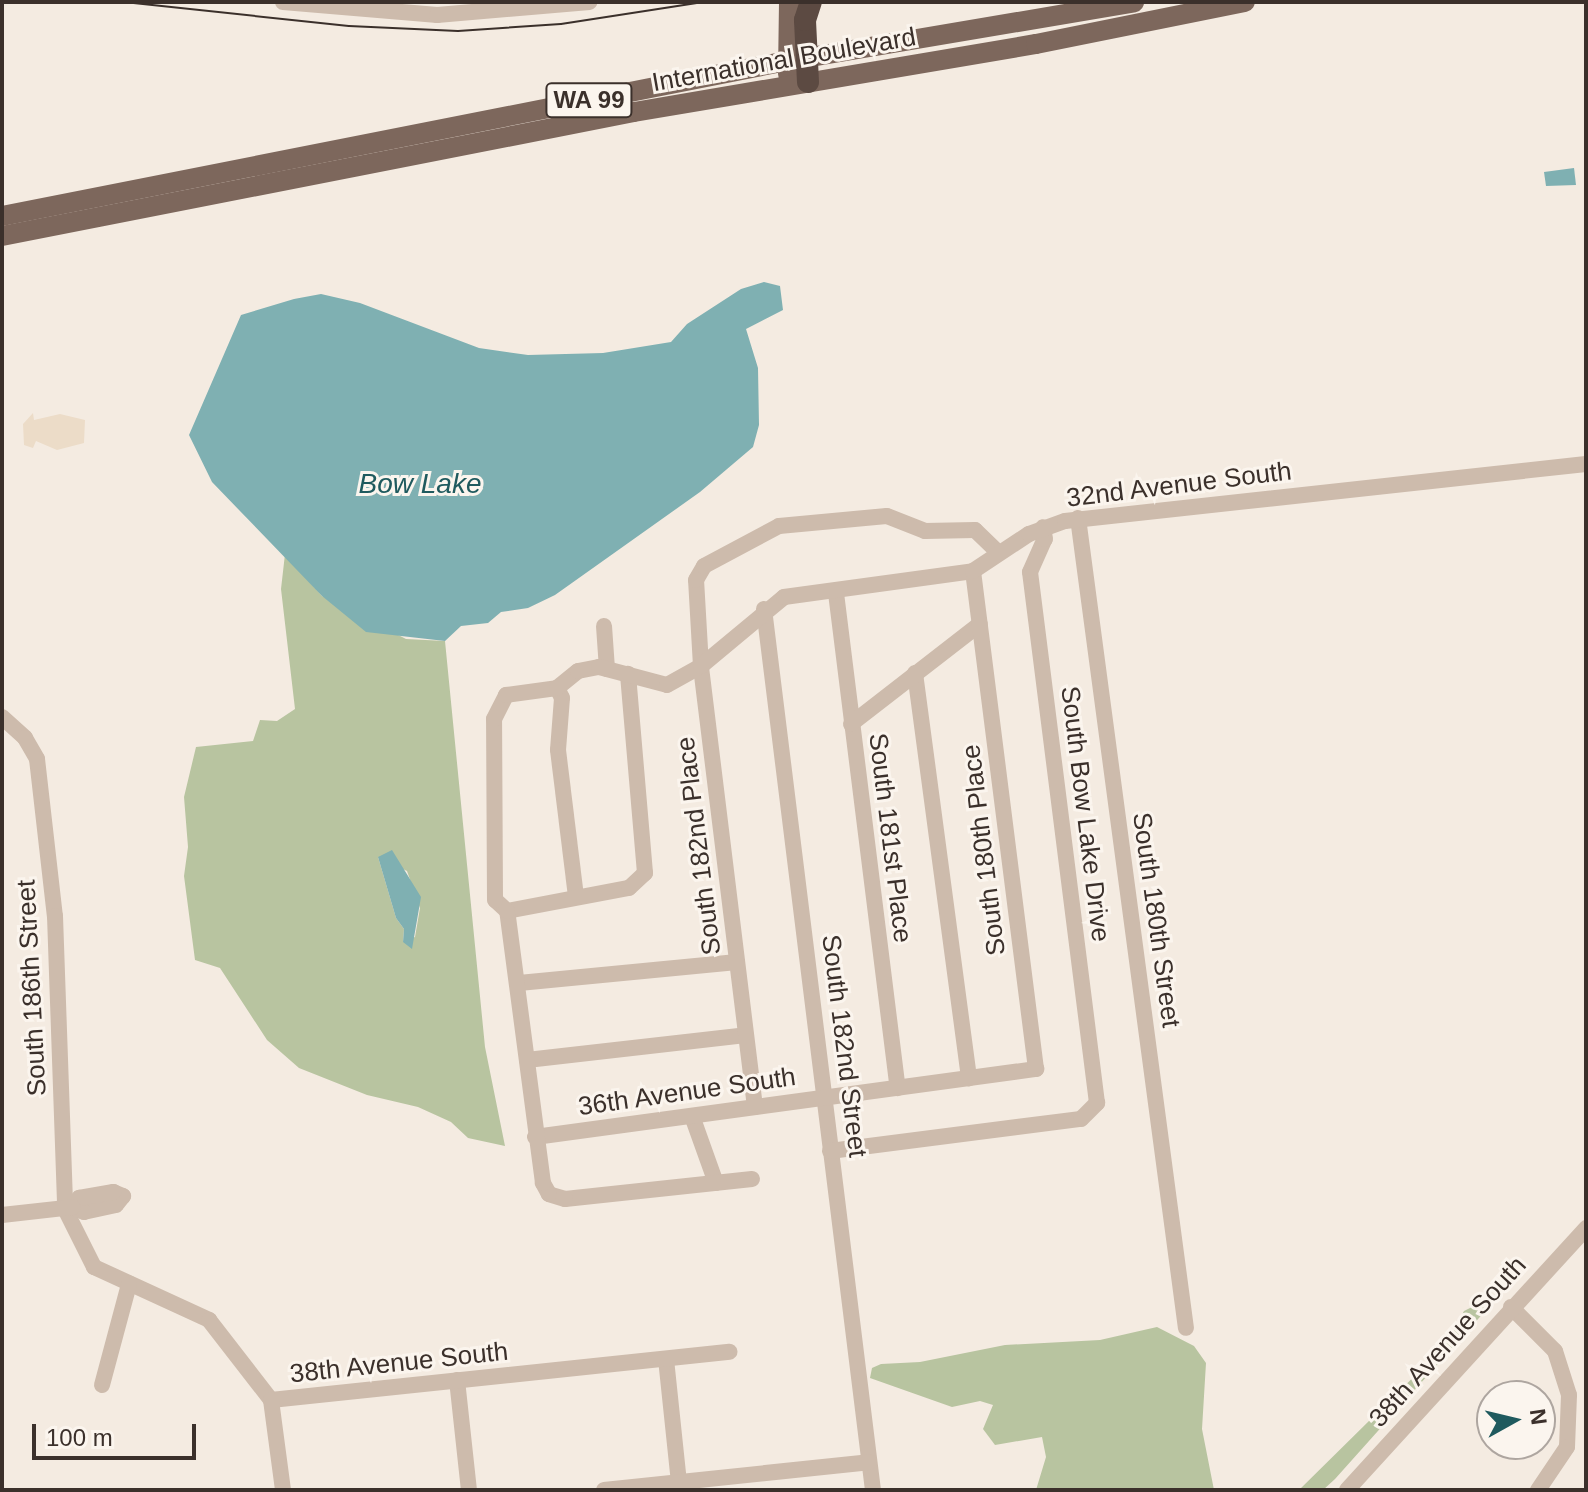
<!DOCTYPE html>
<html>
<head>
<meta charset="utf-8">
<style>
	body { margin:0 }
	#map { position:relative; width:1588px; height:1492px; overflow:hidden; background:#f4ebe1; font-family:Helvetica,sans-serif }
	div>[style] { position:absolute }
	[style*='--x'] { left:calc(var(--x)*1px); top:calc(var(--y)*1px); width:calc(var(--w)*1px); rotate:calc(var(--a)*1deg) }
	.green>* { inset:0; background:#b8c4a0 }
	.plaza>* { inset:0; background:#ecdcc8 }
	.water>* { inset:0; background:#7fb0b2 }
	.minor>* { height:16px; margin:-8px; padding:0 8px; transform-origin:8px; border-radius:8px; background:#cdbbac }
	.major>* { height:20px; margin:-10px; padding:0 10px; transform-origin:10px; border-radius:10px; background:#7d675c }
	.highway>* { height:22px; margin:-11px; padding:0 11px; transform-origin:11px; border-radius:11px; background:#5c4a42 }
	.tram>* { height:2px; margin:-1px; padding:0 1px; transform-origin:1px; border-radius:1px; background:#3b302b }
	span { translate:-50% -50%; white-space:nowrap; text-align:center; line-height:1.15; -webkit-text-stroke:6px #fbf5ee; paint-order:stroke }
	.shield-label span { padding:2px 6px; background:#fbf5ee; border:2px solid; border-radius:6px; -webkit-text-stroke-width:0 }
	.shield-label { font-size:24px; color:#3b302b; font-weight:700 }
	.street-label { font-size:26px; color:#3b302b }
	.water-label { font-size:28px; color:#1f5a5e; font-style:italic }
	.frame { position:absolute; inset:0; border:4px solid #3b302b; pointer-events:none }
	.north { position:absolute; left:1476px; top:1380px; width:80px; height:80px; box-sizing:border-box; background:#fbf5ee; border:2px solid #aea6a0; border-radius:50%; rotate:82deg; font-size:22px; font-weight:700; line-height:32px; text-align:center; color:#3b302b }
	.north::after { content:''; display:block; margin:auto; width:28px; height:36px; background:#1f5a5e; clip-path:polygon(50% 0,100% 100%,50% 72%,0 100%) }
	.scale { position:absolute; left:32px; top:1424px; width:164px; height:36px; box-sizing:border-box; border:4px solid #3b302b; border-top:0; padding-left:10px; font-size:24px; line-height:28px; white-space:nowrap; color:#3b302b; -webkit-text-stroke:6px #fbf5ee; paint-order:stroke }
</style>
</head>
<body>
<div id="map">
	<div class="green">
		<i style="clip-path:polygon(evenodd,285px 554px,322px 596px,406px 639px,445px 641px,485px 1047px,505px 1146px,468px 1138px,451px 1122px,418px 1107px,367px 1095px,299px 1068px,267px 1040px,220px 968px,195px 960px,184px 876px,188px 847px,184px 797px,196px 747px,253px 741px,260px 720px,277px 721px,295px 709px,281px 589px,285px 554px,378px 857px,407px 871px,420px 908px,415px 937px,403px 942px,404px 929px,396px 918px,378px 857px)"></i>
		<i style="clip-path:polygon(1476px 1305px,1487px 1309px,1335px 1479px,1323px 1490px,1299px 1490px,1445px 1346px,1464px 1311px)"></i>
		<i style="clip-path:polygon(1157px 1327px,1194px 1346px,1206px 1363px,1202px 1429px,1214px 1490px,1036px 1490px,1046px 1457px,1042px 1437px,995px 1445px,983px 1429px,993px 1405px,980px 1401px,952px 1407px,870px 1378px,872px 1368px,881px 1364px,920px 1362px,1005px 1345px,1100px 1340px)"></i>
	</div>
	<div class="plaza">
		<i style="clip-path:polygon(33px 413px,34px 420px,60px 414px,85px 420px,84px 443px,57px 450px,36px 441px,33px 448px,24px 445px,23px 424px)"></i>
	</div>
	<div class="water">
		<i style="clip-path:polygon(1574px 168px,1576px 185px,1546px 186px,1544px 172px)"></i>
		<i style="clip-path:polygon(764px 282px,780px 286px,783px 310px,746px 329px,758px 368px,759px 425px,753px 447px,700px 492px,555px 595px,528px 608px,501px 612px,488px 623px,461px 626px,445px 641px,366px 632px,322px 596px,212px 482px,189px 435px,241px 315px,294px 299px,321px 294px,360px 303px,479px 348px,528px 355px,603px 353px,671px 342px,687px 324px,741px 289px)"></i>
		<i style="clip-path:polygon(392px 850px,421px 897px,412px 949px,403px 942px,404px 929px,396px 918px,378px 857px)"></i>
	</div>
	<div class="minor">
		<i style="--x:283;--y:2;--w:155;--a:4.8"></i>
		<i style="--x:437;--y:15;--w:153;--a:-4.9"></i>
		<i style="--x:1078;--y:518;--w:817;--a:82.41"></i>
		<i style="--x:836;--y:593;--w:499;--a:82.9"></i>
		<i style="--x:764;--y:609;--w:888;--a:82.95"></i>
		<i style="--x:604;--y:626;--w:43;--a:86"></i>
		<i style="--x:915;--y:673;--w:409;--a:82.4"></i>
		<i style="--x:557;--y:688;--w:11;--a:63"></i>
		<i style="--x:562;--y:698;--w:52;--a:94.4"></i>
		<i style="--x:558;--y:750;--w:148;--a:83"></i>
		<i style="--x:2;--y:717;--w:31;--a:42"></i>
		<i style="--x:25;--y:738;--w:24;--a:60"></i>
		<i style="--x:37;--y:759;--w:158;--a:83.5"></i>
		<i style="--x:55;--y:916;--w:293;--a:88"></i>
		<i style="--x:65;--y:1209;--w:65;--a:63.4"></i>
		<i style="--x:94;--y:1267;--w:127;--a:24.7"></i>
		<i style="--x:209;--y:1320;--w:101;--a:52.2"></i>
		<i style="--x:851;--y:724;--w:163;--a:-37.8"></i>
		<i style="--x:507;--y:911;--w:124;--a:-10.7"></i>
		<i style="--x:629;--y:888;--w:22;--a:-43"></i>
		<i style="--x:645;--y:873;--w:200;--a:-94.9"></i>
		<i style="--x:519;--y:983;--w:219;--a:-5.5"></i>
		<i style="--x:527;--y:1060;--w:220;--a:-6.5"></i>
		<i style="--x:755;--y:1107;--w:444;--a:-97"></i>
		<i style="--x:701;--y:666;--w:86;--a:-93.3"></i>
		<i style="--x:696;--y:580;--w:16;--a:-60"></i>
		<i style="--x:704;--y:566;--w:85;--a:-28.1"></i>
		<i style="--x:779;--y:526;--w:108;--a:-5.3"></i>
		<i style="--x:887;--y:516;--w:41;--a:21.5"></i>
		<i style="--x:925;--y:531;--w:50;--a:-1.1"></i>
		<i style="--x:975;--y:530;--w:32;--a:44"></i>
		<i style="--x:692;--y:1116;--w:71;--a:70.3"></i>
		<i style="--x:535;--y:1137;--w:506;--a:-7.73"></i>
		<i style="--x:1036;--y:1069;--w:502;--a:-97.21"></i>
		<i style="--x:830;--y:1151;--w:253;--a:-7.3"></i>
		<i style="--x:1081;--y:1119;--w:23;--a:-45"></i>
		<i style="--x:1097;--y:1103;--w:535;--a:-97.19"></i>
		<i style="--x:1030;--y:572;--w:36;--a:-66"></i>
		<i style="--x:1045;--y:539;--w:12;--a:-99"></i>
		<i style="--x:752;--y:1179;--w:188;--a:173.9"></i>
		<i style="--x:565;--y:1199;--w:17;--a:-163"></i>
		<i style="--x:549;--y:1194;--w:13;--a:-119"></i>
		<i style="--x:543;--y:1183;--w:274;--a:-97.5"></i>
		<i style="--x:507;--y:911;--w:16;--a:-137"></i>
		<i style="--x:495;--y:900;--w:181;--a:-90.3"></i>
		<i style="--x:494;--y:719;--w:27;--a:-63"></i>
		<i style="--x:506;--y:695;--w:51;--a:-7.8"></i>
		<i style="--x:557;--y:688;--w:27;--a:-39"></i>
		<i style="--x:578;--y:671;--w:21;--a:-11"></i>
		<i style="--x:599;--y:667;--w:70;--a:14.8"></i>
		<i style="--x:667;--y:685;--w:39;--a:-29"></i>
		<i style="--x:701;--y:666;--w:108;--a:-39.7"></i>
		<i style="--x:784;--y:597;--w:191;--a:-7.8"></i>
		<i style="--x:973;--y:571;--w:67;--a:-33.5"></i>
		<i style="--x:1029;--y:534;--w:38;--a:-20"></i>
		<i style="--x:1065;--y:521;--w:524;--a:-6.24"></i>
		<i style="--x:113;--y:1192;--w:11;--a:22"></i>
		<i style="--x:123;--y:1196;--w:11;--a:128"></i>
		<i style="--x:116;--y:1205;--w:33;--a:168"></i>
		<i style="--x:84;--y:1212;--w:12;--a:-156"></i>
		<i style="--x:73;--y:1207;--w:11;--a:-56"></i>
		<i style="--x:79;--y:1198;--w:35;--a:-10"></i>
		<i style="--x:2;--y:1215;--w:71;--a:-6.4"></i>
		<i style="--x:1511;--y:1307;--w:62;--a:45"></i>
		<i style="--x:1555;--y:1351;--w:46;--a:72.3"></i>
		<i style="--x:1569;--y:1395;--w:52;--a:92.2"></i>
		<i style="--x:1567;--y:1447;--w:52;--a:124"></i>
		<i style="--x:666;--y:1359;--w:125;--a:84"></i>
		<i style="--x:457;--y:1380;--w:111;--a:83.8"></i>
		<i style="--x:102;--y:1385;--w:105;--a:-75"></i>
		<i style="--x:271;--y:1400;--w:461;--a:-6"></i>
		<i style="--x:271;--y:1400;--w:91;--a:82.4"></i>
		<i style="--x:604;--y:1490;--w:266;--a:-6"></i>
		<i style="--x:1347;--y:1490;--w:355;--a:-47.6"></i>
	</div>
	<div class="major">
		<i style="--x:788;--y:74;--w:72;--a:-89.2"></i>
		<i style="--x:2;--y:216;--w:800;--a:-11.17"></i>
		<i style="--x:787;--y:61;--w:352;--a:-9.6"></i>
		<i style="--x:2;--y:236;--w:644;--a:-11.1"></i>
		<i style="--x:634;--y:112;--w:408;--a:-9.6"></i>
		<i style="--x:1036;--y:44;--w:213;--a:-11.4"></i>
	</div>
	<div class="highway">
		<i style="--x:808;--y:82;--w:62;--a:-92.8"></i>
		<i style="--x:805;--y:20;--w:19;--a:-72"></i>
	</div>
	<div class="tram">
		<i style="--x:124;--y:2;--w:226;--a:6.1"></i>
		<i style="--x:349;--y:26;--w:109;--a:2.6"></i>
		<i style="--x:458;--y:31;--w:103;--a:-3.9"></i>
		<i style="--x:561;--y:24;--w:144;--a:-8.8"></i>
	</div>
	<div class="shield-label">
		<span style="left:589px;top:100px">WA 99</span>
	</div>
	<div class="street-label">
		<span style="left:784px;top:60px;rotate:-10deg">International Boulevard</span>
		<span style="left:1179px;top:485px;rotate:-7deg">32nd Avenue South</span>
		<span style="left:1085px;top:814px;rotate:83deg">South Bow Lake Drive</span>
		<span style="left:890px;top:838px;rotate:83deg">South 181st Place</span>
		<span style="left:699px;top:846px;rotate:-97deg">South 182nd Place</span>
		<span style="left:984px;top:850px;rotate:-97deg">South 180th Place</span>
		<span style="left:1156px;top:920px;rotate:82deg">South 180th Street</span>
		<span style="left:32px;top:988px;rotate:-93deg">South 186th Street</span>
		<span style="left:844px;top:1046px;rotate:83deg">South 182nd Street</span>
		<span style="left:687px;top:1092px;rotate:-8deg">36th Avenue South</span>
		<span style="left:1448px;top:1342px;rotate:-48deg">38th Avenue South</span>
		<span style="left:399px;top:1363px;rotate:-6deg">38th Avenue South</span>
	</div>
	<div class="water-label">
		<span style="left:420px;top:484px">Bow Lake</span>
	</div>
	<div class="frame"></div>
	<div class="north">N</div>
	<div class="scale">100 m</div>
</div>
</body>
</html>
